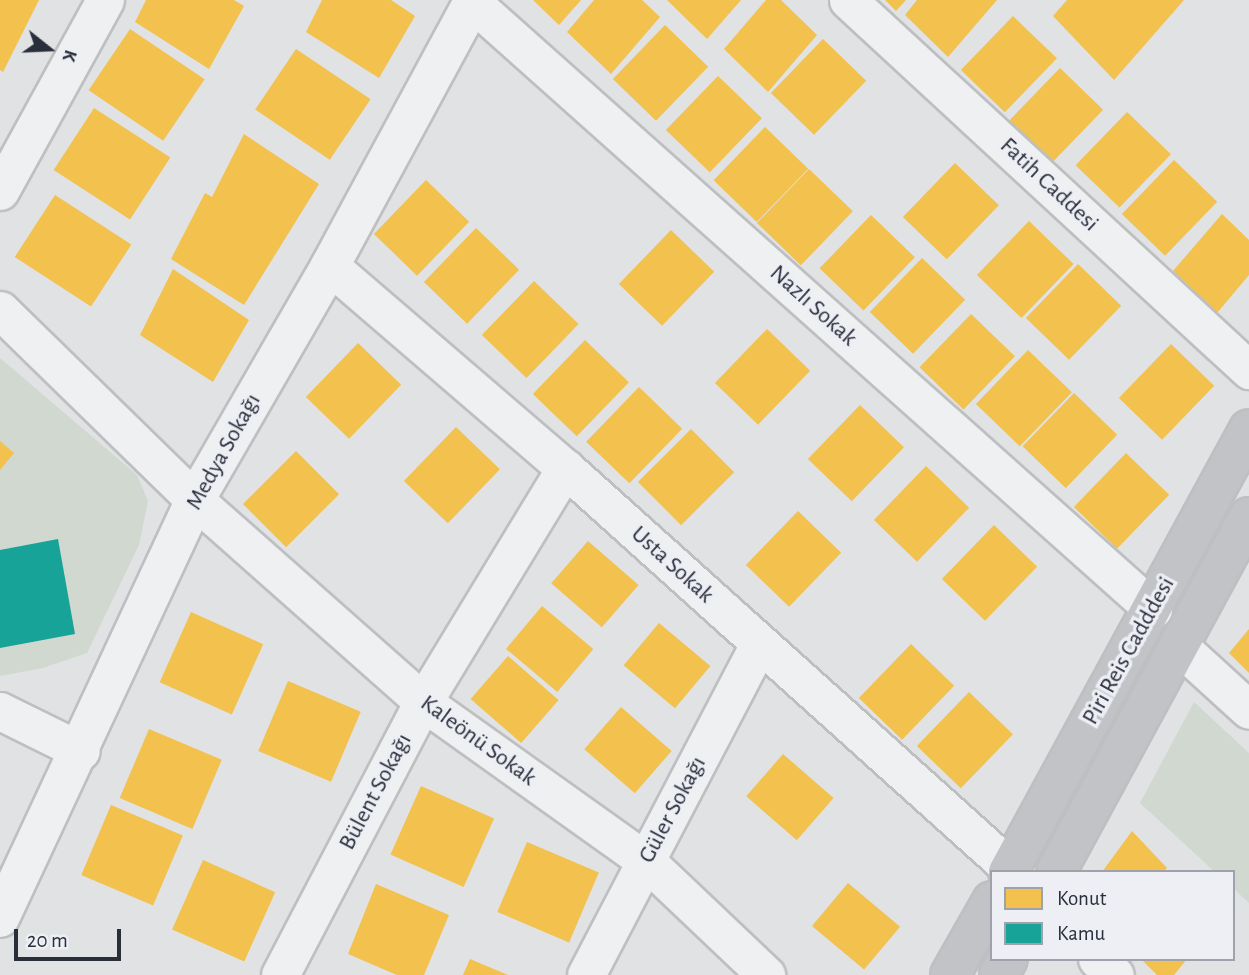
<!DOCTYPE html>
<html>
<head>
<meta charset="utf-8">
<style>
	body { margin:0 }
	#map { position:relative; width:1249px; height:975px; overflow:hidden; background:#e0e2e4; font-family:"Alegreya Sans",sans-serif }
	div>[style] { position:absolute }
	[style*='--x'] { left:calc(var(--x)*1px); top:calc(var(--y)*1px); width:calc(var(--w)*1px); rotate:calc(var(--a)*1deg) }
	.green>* { inset:0; background:#d0d8d0 }
	.homes>* { inset:0; background:#f2c14e; transform-origin:0 0 }
	.public>* { inset:0; background:#17a398 }
	.roads { filter:drop-shadow(2px 0 #bdbfc1) drop-shadow(-2px 0 #bdbfc1) drop-shadow(0 2px #bdbfc1) drop-shadow(0 -2px #bdbfc1) }
	.minor>* { height:37px; margin:-18.5px; padding:0 18.5px; transform-origin:18.5px; border-radius:18.5px; background:#eff0f2 }
	.tertiary>* { height:38px; margin:-19px; padding:0 19px; transform-origin:19px; border-radius:19px; background:#eff0f2 }
	.secondary>* { height:38px; margin:-19px; padding:0 19px; transform-origin:19px; border-radius:19px; background:#c1c3c7 }
	span { translate:-50% -50%; white-space:nowrap; text-align:center; line-height:1.15; -webkit-text-stroke:7px #edeff4; paint-order:stroke }
	.street-label { font-size:24px; color:#292e3b }
	.legend { position:absolute; left:990px; top:870px; width:245px; height:91px; box-sizing:border-box; background:#edeff4; border:2px solid #9fa2aa; margin:0; padding:9px 12px; list-style:none; font-size:21px; color:#292e3b }
	.legend li { display:flex; align-items:center; gap:14px; height:35px }
	.legend b { width:35px; border:2px solid #9fa2aa }
	.north { position:absolute; left:14px; top:14px; width:70px; height:70px; -webkit-text-stroke:5px #edeff4; paint-order:stroke; rotate:108deg; font-size:19px; font-weight:700; line-height:28px; text-align:center; color:#292e3b }
	.north::after { content:''; display:block; margin:auto; width:24px; height:32px; background:#292e3b; clip-path:polygon(50% 0,100% 100%,50% 72%,0 100%) }
	.scale { position:absolute; left:14px; top:929px; width:107px; height:32px; box-sizing:border-box; border:4px solid #292e3b; border-top:0; padding-left:9px; font-size:21px; line-height:24px; white-space:nowrap; color:#292e3b; -webkit-text-stroke:5px #edeff4; paint-order:stroke }
</style>
</head>
<body>
<div id="map">
	<div class="green">
		<i style="clip-path:polygon(0 358px,137px 475px,148px 501px,139px 545px,87px 653px,43px 668px,0 676px)"></i>
		<i style="clip-path:polygon(1194px 702px,1249px 753px,1249px 903px,1233px 888px,1233px 872px,1215px 872px,1140px 803px)"></i>
	</div>
	<div class="homes">
		<i style="clip-path:polygon(0 0,39px 0,3px 72px,0 70px)"></i>
		<i style="clip-path:polygon(146px 0,234px 0,244px 6px,209px 69px,135px 22px)"></i>
		<i style="clip-path:polygon(322px 0,391px 0,415px 16px,379px 78px,306px 32px)"></i>
		<i style="clip-path:polygon(533px 0,581px 0,559px 25px)"></i>
		<i style="clip-path:polygon(594px 0,642px 0,660px 17px,611px 74px,567px 32px)"></i>
		<i style="clip-path:polygon(667px 0,741px 0,707px 39px)"></i>
		<i style="clip-path:polygon(766px 0,781px 0,817px 35px,768px 92px,724px 49px)"></i>
		<i style="clip-path:polygon(885px 0,906px 0,896px 11px)"></i>
		<i style="clip-path:polygon(917px 0,997px 0,948px 57px,905px 15px)"></i>
		<i style="clip-path:polygon(1067px 0,1184px 0,1114px 80px,1053px 16px)"></i>
		<i style="left:1013px;top:16px;width:61px;height:75px;rotate:44deg"></i>
		<i style="left:665px;top:25px;width:60px;height:75px;rotate:44deg"></i>
		<i style="left:130px;top:29px;width:90px;height:74px;rotate:34deg"></i>
		<i style="left:823px;top:39px;width:60px;height:75px;rotate:44deg"></i>
		<i style="left:296px;top:49px;width:90px;height:73px;rotate:34deg"></i>
		<i style="left:1060px;top:68px;width:60px;height:75px;rotate:44deg"></i>
		<i style="left:718px;top:76px;width:61px;height:75px;rotate:44deg"></i>
		<i style="left:94px;top:108px;width:91px;height:74px;rotate:33deg"></i>
		<i style="left:1127px;top:112px;width:61px;height:74px;rotate:44deg"></i>
		<i style="left:765px;top:127px;width:60px;height:74px;rotate:44deg"></i>
		<i style="clip-path:polygon(244px 134px,319px 184px,244px 305px,171px 259px,205px 193px,212px 197px)"></i>
		<i style="left:1174px;top:160px;width:60px;height:75px;rotate:44deg"></i>
		<i style="left:955px;top:163px;width:61px;height:75px;rotate:44deg"></i>
		<i style="left:809px;top:169px;width:61px;height:75px;rotate:44deg"></i>
		<i style="left:426px;top:180px;width:60px;height:75px;rotate:44deg"></i>
		<i style="left:55px;top:195px;width:91px;height:74px;rotate:33deg"></i>
		<i style="clip-path:polygon(1222px 214px,1249px 240px,1249px 275px,1217px 313px,1173px 271px)"></i>
		<i style="left:871px;top:215px;width:61px;height:74px;rotate:44deg"></i>
		<i style="left:1029px;top:221px;width:62px;height:75px;rotate:44deg"></i>
		<i style="left:476px;top:228px;width:60px;height:75px;rotate:44deg"></i>
		<i style="left:671px;top:230px;width:60px;height:75px;rotate:44deg"></i>
		<i style="left:922px;top:258px;width:60px;height:75px;rotate:44deg"></i>
		<i style="left:1078px;top:264px;width:60px;height:75px;rotate:44deg"></i>
		<i style="clip-path:polygon(173px 269px,249px 320px,213px 382px,140px 335px)"></i>
		<i style="left:534px;top:281px;width:62px;height:75px;rotate:44deg"></i>
		<i style="left:971px;top:314px;width:61px;height:74px;rotate:44deg"></i>
		<i style="left:767px;top:329px;width:60px;height:75px;rotate:44deg"></i>
		<i style="left:585px;top:340px;width:61px;height:75px;rotate:44deg"></i>
		<i style="left:358px;top:343px;width:60px;height:75px;rotate:44deg"></i>
		<i style="left:1171px;top:344px;width:60px;height:75px;rotate:44deg"></i>
		<i style="left:1028px;top:350px;width:61px;height:75px;rotate:44deg"></i>
		<i style="left:639px;top:387px;width:60px;height:76px;rotate:44deg"></i>
		<i style="left:1074px;top:393px;width:60px;height:74px;rotate:44deg"></i>
		<i style="left:860px;top:405px;width:61px;height:75px;rotate:44deg"></i>
		<i style="left:456px;top:427px;width:61px;height:75px;rotate:44deg"></i>
		<i style="left:691px;top:429px;width:61px;height:75px;rotate:45deg"></i>
		<i style="clip-path:polygon(0 441px,14px 453px,0 470px)"></i>
		<i style="left:296px;top:451px;width:61px;height:75px;rotate:45deg"></i>
		<i style="left:1126px;top:453px;width:60px;height:75px;rotate:44deg"></i>
		<i style="left:926px;top:466px;width:60px;height:75px;rotate:44deg"></i>
		<i style="left:798px;top:511px;width:60px;height:75px;rotate:44deg"></i>
		<i style="left:994px;top:525px;width:60px;height:75px;rotate:44deg"></i>
		<i style="left:588px;top:541px;width:67px;height:56px;rotate:41deg"></i>
		<i style="left:542px;top:606px;width:67px;height:56px;rotate:40deg"></i>
		<i style="left:191px;top:612px;width:79px;height:77px;rotate:24deg"></i>
		<i style="left:659px;top:623px;width:67px;height:55px;rotate:40deg"></i>
		<i style="clip-path:polygon(1249px 629px,1249px 673px,1229px 653px)"></i>
		<i style="left:911px;top:644px;width:60px;height:75px;rotate:44deg"></i>
		<i style="left:508px;top:656px;width:67px;height:57px;rotate:41deg"></i>
		<i style="left:288px;top:681px;width:79px;height:76px;rotate:23deg"></i>
		<i style="left:969px;top:692px;width:61px;height:75px;rotate:44deg"></i>
		<i style="left:621px;top:707px;width:67px;height:56px;rotate:41deg"></i>
		<i style="left:149px;top:729px;width:79px;height:75px;rotate:23deg"></i>
		<i style="left:783px;top:754px;width:67px;height:56px;rotate:41deg"></i>
		<i style="left:421px;top:786px;width:80px;height:75px;rotate:24deg"></i>
		<i style="left:111px;top:805px;width:78px;height:76px;rotate:23deg"></i>
		<i style="clip-path:polygon(1132px 831px,1167px 868px,1163px 872px,1102px 872px)"></i>
		<i style="left:527px;top:842px;width:78px;height:76px;rotate:23deg"></i>
		<i style="left:203px;top:860px;width:79px;height:76px;rotate:24deg"></i>
		<i style="left:848px;top:883px;width:68px;height:56px;rotate:40deg"></i>
		<i style="clip-path:polygon(376px 884px,449px 915px,424px 975px,397px 975px,348px 954px)"></i>
		<i style="clip-path:polygon(470px 959px,508px 975px,463px 975px)"></i>
		<i style="clip-path:polygon(1141px 959px,1187px 959px,1174px 975px,1157px 975px)"></i>
	</div>
	<div class="public">
		<i style="clip-path:polygon(58px 539px,75px 634px,0 648px,0 550px)"></i>
	</div>
	<div class="roads">
		<div class="minor">
			<i style="--x:848;--y:0;--w:546;--a:42.7"></i>
			<i style="--x:473;--y:3;--w:911;--a:41.71"></i>
			<i style="--x:0;--y:191;--w:218;--a:-61.2"></i>
			<i style="--x:330;--y:266;--w:310;--a:40.7"></i>
			<i style="--x:565;--y:468;--w:598;--a:41.95"></i>
			<i style="--x:0;--y:310;--w:272;--a:44.3"></i>
			<i style="--x:195;--y:500;--w:305;--a:41.5"></i>
			<i style="--x:423;--y:702;--w:274;--a:35.5"></i>
			<i style="--x:646;--y:861;--w:166;--a:43.5"></i>
			<i style="--x:1180;--y:647;--w:93;--a:42.4"></i>
			<i style="--x:0;--y:711;--w:90;--a:26.3"></i>
			<i style="--x:1097;--y:959;--w:24;--a:42"></i>
			<i style="--x:280;--y:975;--w:308;--a:-62.4"></i>
			<i style="--x:423;--y:702;--w:274;--a:-58.7"></i>
			<i style="--x:586;--y:975;--w:373;--a:-62.4"></i>
		</div>
		<div class="tertiary">
			<i style="--x:0;--y:918;--w:461;--a:-65"></i>
			<i style="--x:195;--y:500;--w:270;--a:-60"></i>
			<i style="--x:330;--y:266;--w:302;--a:-61.6"></i>
		</div>
		<div class="secondary">
			<i style="--x:1008;--y:872;--w:504;--a:-61.45"></i>
			<i style="--x:1056;--y:872;--w:404;--a:-61.5"></i>
			<i style="--x:950;--y:975;--w:85;--a:-60.4"></i>
			<i style="--x:999;--y:975;--w:18;--a:-61"></i>
		</div>
	</div>
	<div class="street-label">
		<span style="left:1049px;top:185px;rotate:43deg">Fatih Caddesi</span>
		<span style="left:813px;top:306px;rotate:42deg">Nazlı Sokak</span>
		<span style="left:224px;top:452px;rotate:-61deg">Medya Sokağı</span>
		<span style="left:672px;top:565px;rotate:42deg">Usta Sokak</span>
		<span style="left:1129px;top:651px;rotate:-61deg">Piri Reis Cadddesi</span>
		<span style="left:478px;top:741px;rotate:36deg">Kaleönü Sokak</span>
		<span style="left:376px;top:792px;rotate:-62deg">Bülent Sokağı</span>
		<span style="left:673px;top:810px;rotate:-62deg">Güler Sokağı</span>
	</div>
	<ul class="legend">
	<li><b style="height:19px;background:#f2c14e"></b>Konut</li>
	<li><b style="height:19px;background:#17a398"></b>Kamu</li>
	</ul>
	<div class="north">K</div>
	<div class="scale">20 m</div>
</div>
</body>
</html>
